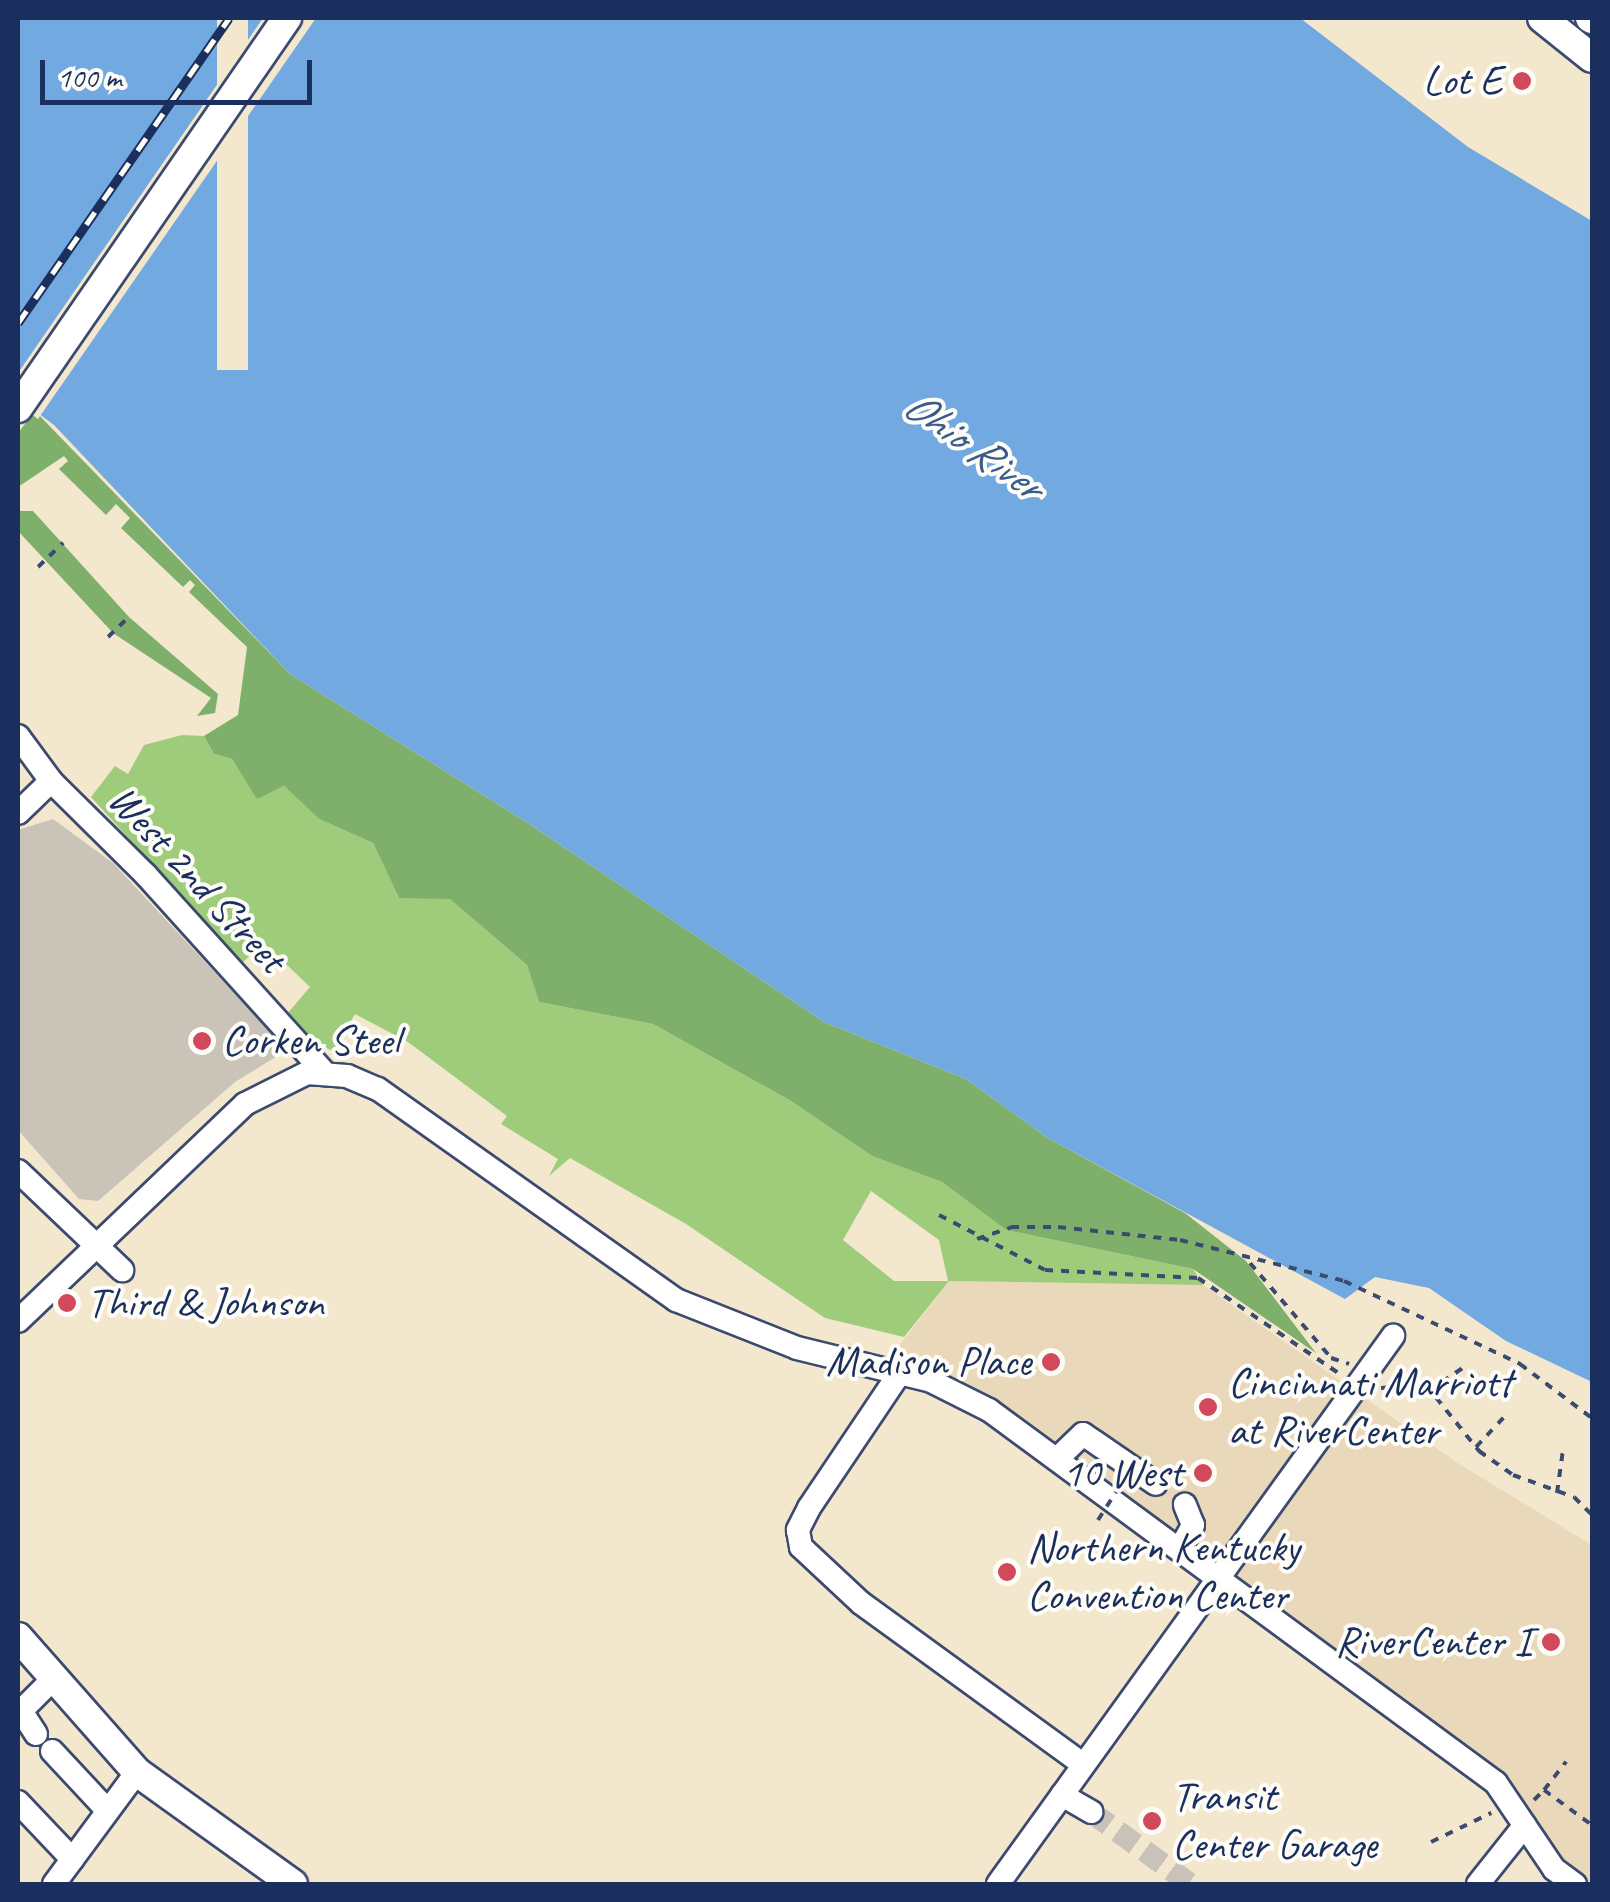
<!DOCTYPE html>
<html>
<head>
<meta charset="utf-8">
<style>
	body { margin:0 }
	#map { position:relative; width:1610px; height:1902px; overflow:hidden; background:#f3e7ce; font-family:Caveat,sans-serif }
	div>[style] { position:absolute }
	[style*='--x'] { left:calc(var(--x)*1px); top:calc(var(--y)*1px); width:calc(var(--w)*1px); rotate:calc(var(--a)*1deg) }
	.built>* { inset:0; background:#e9d9ba }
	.industrial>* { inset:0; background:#c9c3b8 }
	.green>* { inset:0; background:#9ecc7b }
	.forest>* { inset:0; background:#7eb06b }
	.water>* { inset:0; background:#71a9e0 }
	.pier>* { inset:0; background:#f3e7ce; transform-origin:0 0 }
	.minor-tunnel>* { height:22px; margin-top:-11px; transform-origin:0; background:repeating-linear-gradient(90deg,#c8c2b8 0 22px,transparent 0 33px) }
	.path>* { height:4px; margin-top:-2px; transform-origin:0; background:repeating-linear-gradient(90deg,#3b4b6f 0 8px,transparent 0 16px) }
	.roads { filter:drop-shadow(2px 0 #3b4b6f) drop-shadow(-2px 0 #3b4b6f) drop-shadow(0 2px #3b4b6f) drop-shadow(0 -2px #3b4b6f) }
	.minor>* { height:22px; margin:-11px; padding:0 11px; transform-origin:11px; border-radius:11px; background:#fff }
	.major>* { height:28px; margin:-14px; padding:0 14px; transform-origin:14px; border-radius:14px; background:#fff }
	.rail>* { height:9px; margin-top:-4.5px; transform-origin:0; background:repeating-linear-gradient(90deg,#fdfcf7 0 15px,#1b2f5e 0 30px); box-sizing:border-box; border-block:2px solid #1b2f5e }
	.path-bridge>* { height:4px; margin-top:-2px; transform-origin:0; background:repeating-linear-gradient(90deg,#3b4b6f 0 8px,transparent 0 16px) }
	.dots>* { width:28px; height:28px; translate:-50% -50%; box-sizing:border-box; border:5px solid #fdfcf7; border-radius:50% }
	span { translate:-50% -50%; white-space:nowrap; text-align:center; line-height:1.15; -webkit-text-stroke:8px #fdfcf7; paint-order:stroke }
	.poi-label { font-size:42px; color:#1b2f5e }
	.right { translate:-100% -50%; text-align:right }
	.left { translate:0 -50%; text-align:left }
	.street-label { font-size:42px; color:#1b2f5e }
	.water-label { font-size:45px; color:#395a8c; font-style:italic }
	.frame { position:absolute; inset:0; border:20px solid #1b2f5e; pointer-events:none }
	.scale { position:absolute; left:40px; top:60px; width:272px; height:45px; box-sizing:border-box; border:5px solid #1b2f5e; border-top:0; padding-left:12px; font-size:30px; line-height:35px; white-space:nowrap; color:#1b2f5e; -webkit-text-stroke:8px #fdfcf7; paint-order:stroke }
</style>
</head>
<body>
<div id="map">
	<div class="built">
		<i style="clip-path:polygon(949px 1281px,1203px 1285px,1459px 1464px,1592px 1545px,1592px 1884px,1575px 1884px,1496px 1783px,989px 1410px,882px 1368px)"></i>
	</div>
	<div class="industrial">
		<i style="clip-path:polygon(53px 819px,113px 863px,287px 1050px,235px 1082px,98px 1201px,79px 1199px,18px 1130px,18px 830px)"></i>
	</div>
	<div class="green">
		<i style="clip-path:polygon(evenodd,182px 735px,204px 736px,214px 754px,232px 759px,257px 798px,284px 786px,319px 819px,373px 843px,399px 898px,449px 898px,527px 965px,539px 1002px,653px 1024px,791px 1101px,872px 1156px,942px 1182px,1006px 1230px,1193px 1269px,1203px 1285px,949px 1281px,904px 1337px,825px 1318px,686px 1224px,570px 1158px,549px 1176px,558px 1159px,501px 1124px,507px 1116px,408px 1042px,355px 1014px,333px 1052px,307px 1034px,287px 1014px,310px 987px,264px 943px,242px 963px,91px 797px,115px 766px,128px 774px,144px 745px,182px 735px,871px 1191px,939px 1240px,948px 1281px,894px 1281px,843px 1240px,871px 1191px)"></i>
	</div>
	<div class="forest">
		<i style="clip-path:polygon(35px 411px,290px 674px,528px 823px,824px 1022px,966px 1079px,1048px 1138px,1185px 1213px,1246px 1261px,1316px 1353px,1193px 1269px,1006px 1230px,942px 1182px,872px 1156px,791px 1101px,653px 1024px,539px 1002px,527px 965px,450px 899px,399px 898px,373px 843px,319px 819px,284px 786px,257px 799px,232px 759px,214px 754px,204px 736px,238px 715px,247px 647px,189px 592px,195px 585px,190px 580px,183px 587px,121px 528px,130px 518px,116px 504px,106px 515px,59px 469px,68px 461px,64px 456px,18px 487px,18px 433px)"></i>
		<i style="clip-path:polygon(18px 511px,33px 511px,129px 617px,218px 694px,215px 713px,197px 716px,211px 698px,113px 633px,18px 531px)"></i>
	</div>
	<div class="water">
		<i style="clip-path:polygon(18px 18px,1300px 18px,1468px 147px,1592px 221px,1592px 1382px,1506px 1341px,1429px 1288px,1375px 1277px,1345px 1299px,1048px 1138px,966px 1079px,824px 1022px,528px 823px,290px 674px,54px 425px,18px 398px)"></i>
	</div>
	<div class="pier">
		<i style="left:217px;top:18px;width:31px;height:352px"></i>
		<i style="clip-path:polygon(263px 18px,316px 18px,38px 419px,18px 404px,18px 373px)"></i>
	</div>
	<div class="minor-tunnel">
		<i style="--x:1091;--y:1812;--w:122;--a:36"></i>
	</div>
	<div class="path">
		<i style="--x:38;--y:567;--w:35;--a:-44"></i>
		<i style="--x:108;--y:637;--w:29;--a:-44"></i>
		<i style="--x:939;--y:1215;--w:119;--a:27.4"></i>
		<i style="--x:1045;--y:1270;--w:153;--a:3"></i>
		<i style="--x:1198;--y:1278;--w:173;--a:34.1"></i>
		<i style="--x:977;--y:1239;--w:36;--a:-19"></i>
		<i style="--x:1011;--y:1227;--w:47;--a:0"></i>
		<i style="--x:1058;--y:1227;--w:123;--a:6.1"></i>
		<i style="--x:1180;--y:1240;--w:169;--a:14"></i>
		<i style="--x:1344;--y:1281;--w:195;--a:25.2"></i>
		<i style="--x:1520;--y:1364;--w:90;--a:36.9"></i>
		<i style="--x:1250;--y:1263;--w:125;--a:49.5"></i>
		<i style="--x:1331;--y:1358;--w:19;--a:18"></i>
		<i style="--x:1381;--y:1388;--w:45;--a:-3.8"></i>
		<i style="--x:1426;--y:1385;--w:85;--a:51.2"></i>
		<i style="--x:1479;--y:1451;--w:42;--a:35.2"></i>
		<i style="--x:1513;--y:1475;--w:65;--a:19.8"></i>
		<i style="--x:1574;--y:1497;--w:25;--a:45"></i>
		<i style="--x:1429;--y:1391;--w:42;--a:-34.4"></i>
		<i style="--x:1476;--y:1447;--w:42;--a:-46.9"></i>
		<i style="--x:1557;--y:1493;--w:43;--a:-82.1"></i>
		<i style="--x:1544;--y:1790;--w:36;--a:-52"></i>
		<i style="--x:1534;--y:1800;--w:14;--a:-45"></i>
		<i style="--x:1544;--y:1790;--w:59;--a:36.1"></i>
		<i style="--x:1431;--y:1842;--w:67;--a:-25.8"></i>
	</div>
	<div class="roads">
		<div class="minor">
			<i style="--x:18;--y:736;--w:56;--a:53.7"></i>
			<i style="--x:51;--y:781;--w:134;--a:44.7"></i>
			<i style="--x:146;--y:875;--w:266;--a:47.9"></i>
			<i style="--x:18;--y:813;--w:46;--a:-44.1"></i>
			<i style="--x:18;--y:1171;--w:144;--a:43.6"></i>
			<i style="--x:18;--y:1321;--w:314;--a:-43.7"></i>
			<i style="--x:245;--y:1104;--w:69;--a:-26.6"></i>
			<i style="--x:307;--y:1073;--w:40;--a:4.3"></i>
			<i style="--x:347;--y:1076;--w:34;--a:23"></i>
			<i style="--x:378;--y:1089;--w:365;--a:35.3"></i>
			<i style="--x:676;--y:1300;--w:130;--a:21.6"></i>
			<i style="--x:797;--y:1348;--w:138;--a:13.8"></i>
			<i style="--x:931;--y:1381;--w:65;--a:26.6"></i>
			<i style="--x:989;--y:1410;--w:629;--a:36.34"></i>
			<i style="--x:1496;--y:1783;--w:104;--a:56"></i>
			<i style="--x:1554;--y:1869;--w:26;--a:36"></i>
			<i style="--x:901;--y:1371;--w:165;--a:123.9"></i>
			<i style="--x:809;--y:1508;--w:25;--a:117"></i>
			<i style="--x:798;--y:1530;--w:17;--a:80"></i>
			<i style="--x:801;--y:1547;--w:82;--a:43"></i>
			<i style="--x:861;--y:1603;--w:274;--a:36"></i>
			<i style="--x:1057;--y:1459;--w:36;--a:-44"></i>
			<i style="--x:1083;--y:1434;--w:88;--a:34.4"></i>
			<i style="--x:1181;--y:1547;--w:25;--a:-61"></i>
			<i style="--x:1193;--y:1525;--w:22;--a:-112"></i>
			<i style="--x:36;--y:1734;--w:27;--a:-123"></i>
			<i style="--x:21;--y:1711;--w:47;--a:-45"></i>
			<i style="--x:52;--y:1751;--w:81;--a:47"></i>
			<i style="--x:1062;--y:1795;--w:34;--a:30"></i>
			<i style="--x:18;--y:1802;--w:79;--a:46.5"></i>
			<i style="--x:54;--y:1884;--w:139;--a:-53.5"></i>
			<i style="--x:998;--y:1884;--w:676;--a:-54.22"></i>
			<i style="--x:1478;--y:1884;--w:75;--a:-51.5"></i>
		</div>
		<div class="major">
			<i style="--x:1542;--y:18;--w:64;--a:38.7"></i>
			<i style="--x:1590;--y:18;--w:2;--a:27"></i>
			<i style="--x:18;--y:408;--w:474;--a:-55.4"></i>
			<i style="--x:18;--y:1637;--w:180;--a:48.6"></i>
			<i style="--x:137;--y:1772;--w:192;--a:35.7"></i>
		</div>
	</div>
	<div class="rail">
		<i style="--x:18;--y:323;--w:371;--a:-55.3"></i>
	</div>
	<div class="path-bridge">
		<i style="--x:1098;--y:1520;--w:80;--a:-57.3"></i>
	</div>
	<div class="dots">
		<i style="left:1522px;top:81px;background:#d1495b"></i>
		<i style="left:202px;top:1041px;background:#d1495b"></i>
		<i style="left:67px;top:1303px;background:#d1495b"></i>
		<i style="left:1051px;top:1362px;background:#d1495b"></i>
		<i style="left:1208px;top:1407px;background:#d1495b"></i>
		<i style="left:1203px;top:1473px;background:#d1495b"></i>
		<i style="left:1007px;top:1572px;background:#d1495b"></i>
		<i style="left:1551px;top:1642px;background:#d1495b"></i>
		<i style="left:1152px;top:1821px;background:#d1495b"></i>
	</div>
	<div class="poi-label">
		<span class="right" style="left:1502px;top:81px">Lot E</span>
		<span class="left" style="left:222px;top:1041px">Corken Steel</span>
		<span class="left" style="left:87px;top:1303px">Third &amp; Johnson</span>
		<span class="right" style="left:1031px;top:1362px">Madison Place</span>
		<span class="left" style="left:1228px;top:1407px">Cincinnati Marriott<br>at RiverCenter</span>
		<span class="right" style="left:1183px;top:1473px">10 West</span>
		<span class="left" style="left:1027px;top:1572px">Northern Kentucky<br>Convention Center</span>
		<span class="right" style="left:1531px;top:1642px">RiverCenter I</span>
		<span class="left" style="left:1172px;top:1821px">Transit<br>Center Garage</span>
	</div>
	<div class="street-label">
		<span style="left:197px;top:879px;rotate:47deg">West 2nd Street</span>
	</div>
	<div class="water-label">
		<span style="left:973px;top:445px;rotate:35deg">Ohio River</span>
	</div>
	<div class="frame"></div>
	<div class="scale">100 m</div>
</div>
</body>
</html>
